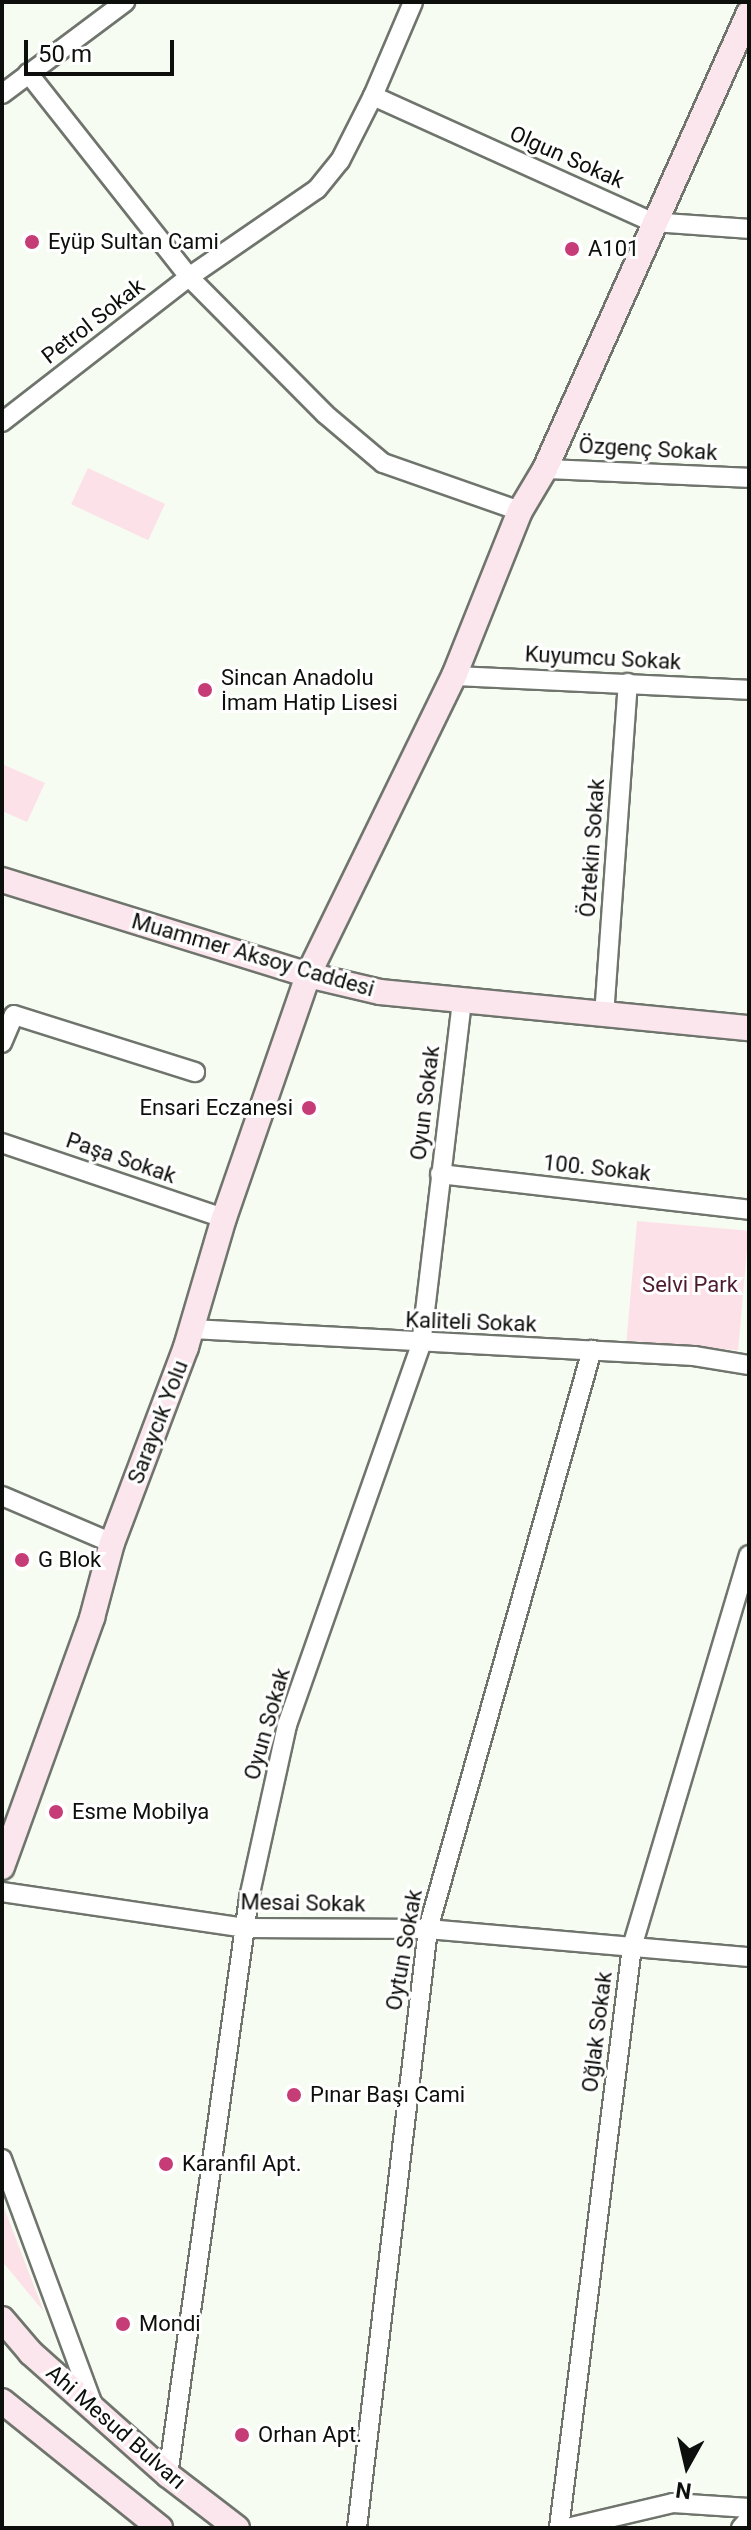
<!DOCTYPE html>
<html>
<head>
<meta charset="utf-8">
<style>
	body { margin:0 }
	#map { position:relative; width:751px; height:2530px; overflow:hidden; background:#f6fcf2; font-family:Roboto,sans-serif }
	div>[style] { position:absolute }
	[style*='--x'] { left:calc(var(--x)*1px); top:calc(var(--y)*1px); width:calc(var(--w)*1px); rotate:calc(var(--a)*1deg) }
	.green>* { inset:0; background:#fde1e9; transform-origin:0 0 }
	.roads { filter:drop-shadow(2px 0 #6f756d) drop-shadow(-2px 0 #6f756d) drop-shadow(0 2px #6f756d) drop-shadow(0 -2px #6f756d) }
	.minor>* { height:18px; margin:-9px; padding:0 9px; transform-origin:9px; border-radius:9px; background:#fff }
	.secondary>* { height:24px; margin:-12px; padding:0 12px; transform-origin:12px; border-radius:12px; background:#fce6ed }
	.dots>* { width:22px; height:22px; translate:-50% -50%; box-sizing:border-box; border:4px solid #fff; border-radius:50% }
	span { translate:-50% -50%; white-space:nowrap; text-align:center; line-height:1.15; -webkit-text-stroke:6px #fff; paint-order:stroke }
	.street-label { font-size:22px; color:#0d0f0c }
	.poi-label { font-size:22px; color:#0d0f0c }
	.left { translate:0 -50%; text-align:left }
	.right { translate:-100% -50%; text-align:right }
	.park-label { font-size:22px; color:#4d1a2e }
	.frame { position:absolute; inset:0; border:4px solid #0d0f0c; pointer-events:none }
	.north { position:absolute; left:647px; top:2426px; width:80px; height:80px; -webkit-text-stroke:6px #fff; paint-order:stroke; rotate:188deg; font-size:22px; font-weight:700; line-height:32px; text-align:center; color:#0d0f0c }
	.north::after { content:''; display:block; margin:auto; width:28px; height:36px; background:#0d0f0c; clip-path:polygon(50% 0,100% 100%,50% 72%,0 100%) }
	.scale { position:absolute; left:24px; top:40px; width:150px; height:36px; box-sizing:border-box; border:4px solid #0d0f0c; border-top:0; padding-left:10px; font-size:24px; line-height:28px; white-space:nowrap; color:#0d0f0c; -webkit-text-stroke:6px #fff; paint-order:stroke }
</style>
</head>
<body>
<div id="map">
	<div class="green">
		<i style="left:88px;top:468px;width:85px;height:40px;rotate:25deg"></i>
		<i style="clip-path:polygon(2px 764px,45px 783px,27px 822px,2px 811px)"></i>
		<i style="left:637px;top:1221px;width:112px;height:120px;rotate:5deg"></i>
		<i style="clip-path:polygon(2px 2203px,3px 2205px,44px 2312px,2px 2261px)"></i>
	</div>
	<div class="roads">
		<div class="minor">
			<i style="--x:28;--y:73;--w:260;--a:51.7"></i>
			<i style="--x:189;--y:277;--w:193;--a:45.2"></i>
			<i style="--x:325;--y:414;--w:76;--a:40.2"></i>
			<i style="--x:383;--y:463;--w:145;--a:19.3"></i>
			<i style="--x:2;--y:94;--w:154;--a:-36.8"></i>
			<i style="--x:373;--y:96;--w:306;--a:24.3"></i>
			<i style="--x:652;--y:222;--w:97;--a:4.1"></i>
			<i style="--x:2;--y:422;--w:237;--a:-37.8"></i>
			<i style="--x:189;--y:277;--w:155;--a:-34.5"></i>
			<i style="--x:317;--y:189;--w:36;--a:-51"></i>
			<i style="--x:340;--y:161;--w:73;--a:-63.1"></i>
			<i style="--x:373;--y:96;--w:102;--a:-66.9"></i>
			<i style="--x:545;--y:469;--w:204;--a:2.5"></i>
			<i style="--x:454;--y:676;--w:295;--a:2.7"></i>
			<i style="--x:604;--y:1016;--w:334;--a:-85.9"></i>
			<i style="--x:2;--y:1043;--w:30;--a:-67"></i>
			<i style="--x:14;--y:1015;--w:190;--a:17.5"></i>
			<i style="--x:2;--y:1143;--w:234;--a:18.7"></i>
			<i style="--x:440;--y:1174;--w:311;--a:6.6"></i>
			<i style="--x:192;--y:1329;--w:503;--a:3.08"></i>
			<i style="--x:694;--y:1356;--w:56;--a:9.3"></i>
			<i style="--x:2;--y:1496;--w:120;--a:23.1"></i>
			<i style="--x:2;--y:1892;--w:247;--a:8.4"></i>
			<i style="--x:246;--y:1928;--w:182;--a:0.3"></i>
			<i style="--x:428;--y:1929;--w:322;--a:5"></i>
			<i style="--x:2;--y:2159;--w:262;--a:69.7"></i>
			<i style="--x:168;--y:2475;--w:583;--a:-82.01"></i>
			<i style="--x:249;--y:1898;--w:177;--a:-77.6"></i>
			<i style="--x:287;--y:1725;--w:403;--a:-70.6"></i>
			<i style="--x:421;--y:1345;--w:348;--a:-83.2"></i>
			<i style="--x:357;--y:2528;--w:603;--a:-83.24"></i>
			<i style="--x:428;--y:1929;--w:602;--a:-74.19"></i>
			<i style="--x:559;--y:2528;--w:586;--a:-82.84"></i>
			<i style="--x:632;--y:1947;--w:409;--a:-73.4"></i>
			<i style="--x:567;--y:2528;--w:109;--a:-13.3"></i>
			<i style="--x:673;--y:2503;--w:76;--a:3.8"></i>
			<i style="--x:741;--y:2528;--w:12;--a:-48"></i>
		</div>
		<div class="secondary">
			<i style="--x:2;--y:880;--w:320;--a:17.2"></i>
			<i style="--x:308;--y:975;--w:74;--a:13.3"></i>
			<i style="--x:380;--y:992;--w:371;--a:5.6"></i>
			<i style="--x:2;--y:1867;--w:265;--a:-70.1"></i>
			<i style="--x:92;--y:1618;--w:78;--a:-75.1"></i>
			<i style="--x:112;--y:1543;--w:210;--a:-69.3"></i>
			<i style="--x:186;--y:1347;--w:134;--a:-73.6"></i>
			<i style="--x:224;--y:1218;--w:257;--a:-70.9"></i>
			<i style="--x:308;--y:975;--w:333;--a:-64"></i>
			<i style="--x:454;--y:676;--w:178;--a:-68.2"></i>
			<i style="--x:520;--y:511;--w:49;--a:-59.2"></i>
			<i style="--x:545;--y:469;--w:500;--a:-65.9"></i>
			<i style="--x:2;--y:2319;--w:45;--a:49.5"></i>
			<i style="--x:31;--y:2353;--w:183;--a:41.7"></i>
			<i style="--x:168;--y:2475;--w:87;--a:37.5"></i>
			<i style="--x:2;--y:2401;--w:203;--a:38.8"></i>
		</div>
	</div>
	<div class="dots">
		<i style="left:32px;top:242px;background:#c53c76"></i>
		<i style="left:572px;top:249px;background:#c53c76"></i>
		<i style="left:205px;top:690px;background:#c53c76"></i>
		<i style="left:309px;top:1108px;background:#c53c76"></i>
		<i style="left:22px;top:1560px;background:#c53c76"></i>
		<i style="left:56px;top:1812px;background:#c53c76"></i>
		<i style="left:294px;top:2095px;background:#c53c76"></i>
		<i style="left:166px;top:2164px;background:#c53c76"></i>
		<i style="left:123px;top:2324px;background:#c53c76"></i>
		<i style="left:242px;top:2435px;background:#c53c76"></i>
	</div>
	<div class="street-label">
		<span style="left:567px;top:157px;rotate:24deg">Olgun Sokak</span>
		<span style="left:93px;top:321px;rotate:-38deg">Petrol Sokak</span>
		<span style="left:648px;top:449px;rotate:3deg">Özgenç Sokak</span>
		<span style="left:603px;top:658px;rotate:3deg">Kuyumcu Sokak</span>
		<span style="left:592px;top:848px;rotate:-86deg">Öztekin Sokak</span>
		<span style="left:253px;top:955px;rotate:16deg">Muammer Aksoy Caddesi</span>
		<span style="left:425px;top:1103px;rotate:-83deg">Oyun Sokak</span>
		<span style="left:121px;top:1158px;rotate:19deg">Paşa Sokak</span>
		<span style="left:597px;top:1168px;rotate:6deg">100. Sokak</span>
		<span style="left:471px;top:1322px;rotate:2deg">Kaliteli Sokak</span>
		<span style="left:158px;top:1422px;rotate:-69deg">Saraycık Yolu</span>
		<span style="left:267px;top:1724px;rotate:-74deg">Oyun Sokak</span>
		<span style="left:303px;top:1903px;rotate:1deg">Mesai Sokak</span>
		<span style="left:404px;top:1950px;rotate:-80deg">Oytun Sokak</span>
		<span style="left:597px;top:2032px;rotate:-83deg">Oğlak Sokak</span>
		<span style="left:116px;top:2427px;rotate:41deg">Ahi Mesud Bulvarı</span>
	</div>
	<div class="poi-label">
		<span class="left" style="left:48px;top:242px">Eyüp Sultan Cami</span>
		<span class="left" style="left:588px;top:249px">A101</span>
		<span class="left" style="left:221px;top:690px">Sincan Anadolu<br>İmam Hatip Lisesi</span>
		<span class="right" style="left:293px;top:1108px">Ensari Eczanesi</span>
		<span class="left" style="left:38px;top:1560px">G Blok</span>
		<span class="left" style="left:72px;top:1812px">Esme Mobilya</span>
		<span class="left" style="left:310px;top:2095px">Pınar Başı Cami</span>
		<span class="left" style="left:182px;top:2164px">Karanfil Apt.</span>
		<span class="left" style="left:139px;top:2324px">Mondi</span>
		<span class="left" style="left:258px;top:2435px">Orhan Apt.</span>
	</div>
	<div class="park-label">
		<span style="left:690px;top:1285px">Selvi Park</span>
	</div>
	<div class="frame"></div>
	<div class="north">N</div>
	<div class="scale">50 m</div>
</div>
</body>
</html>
